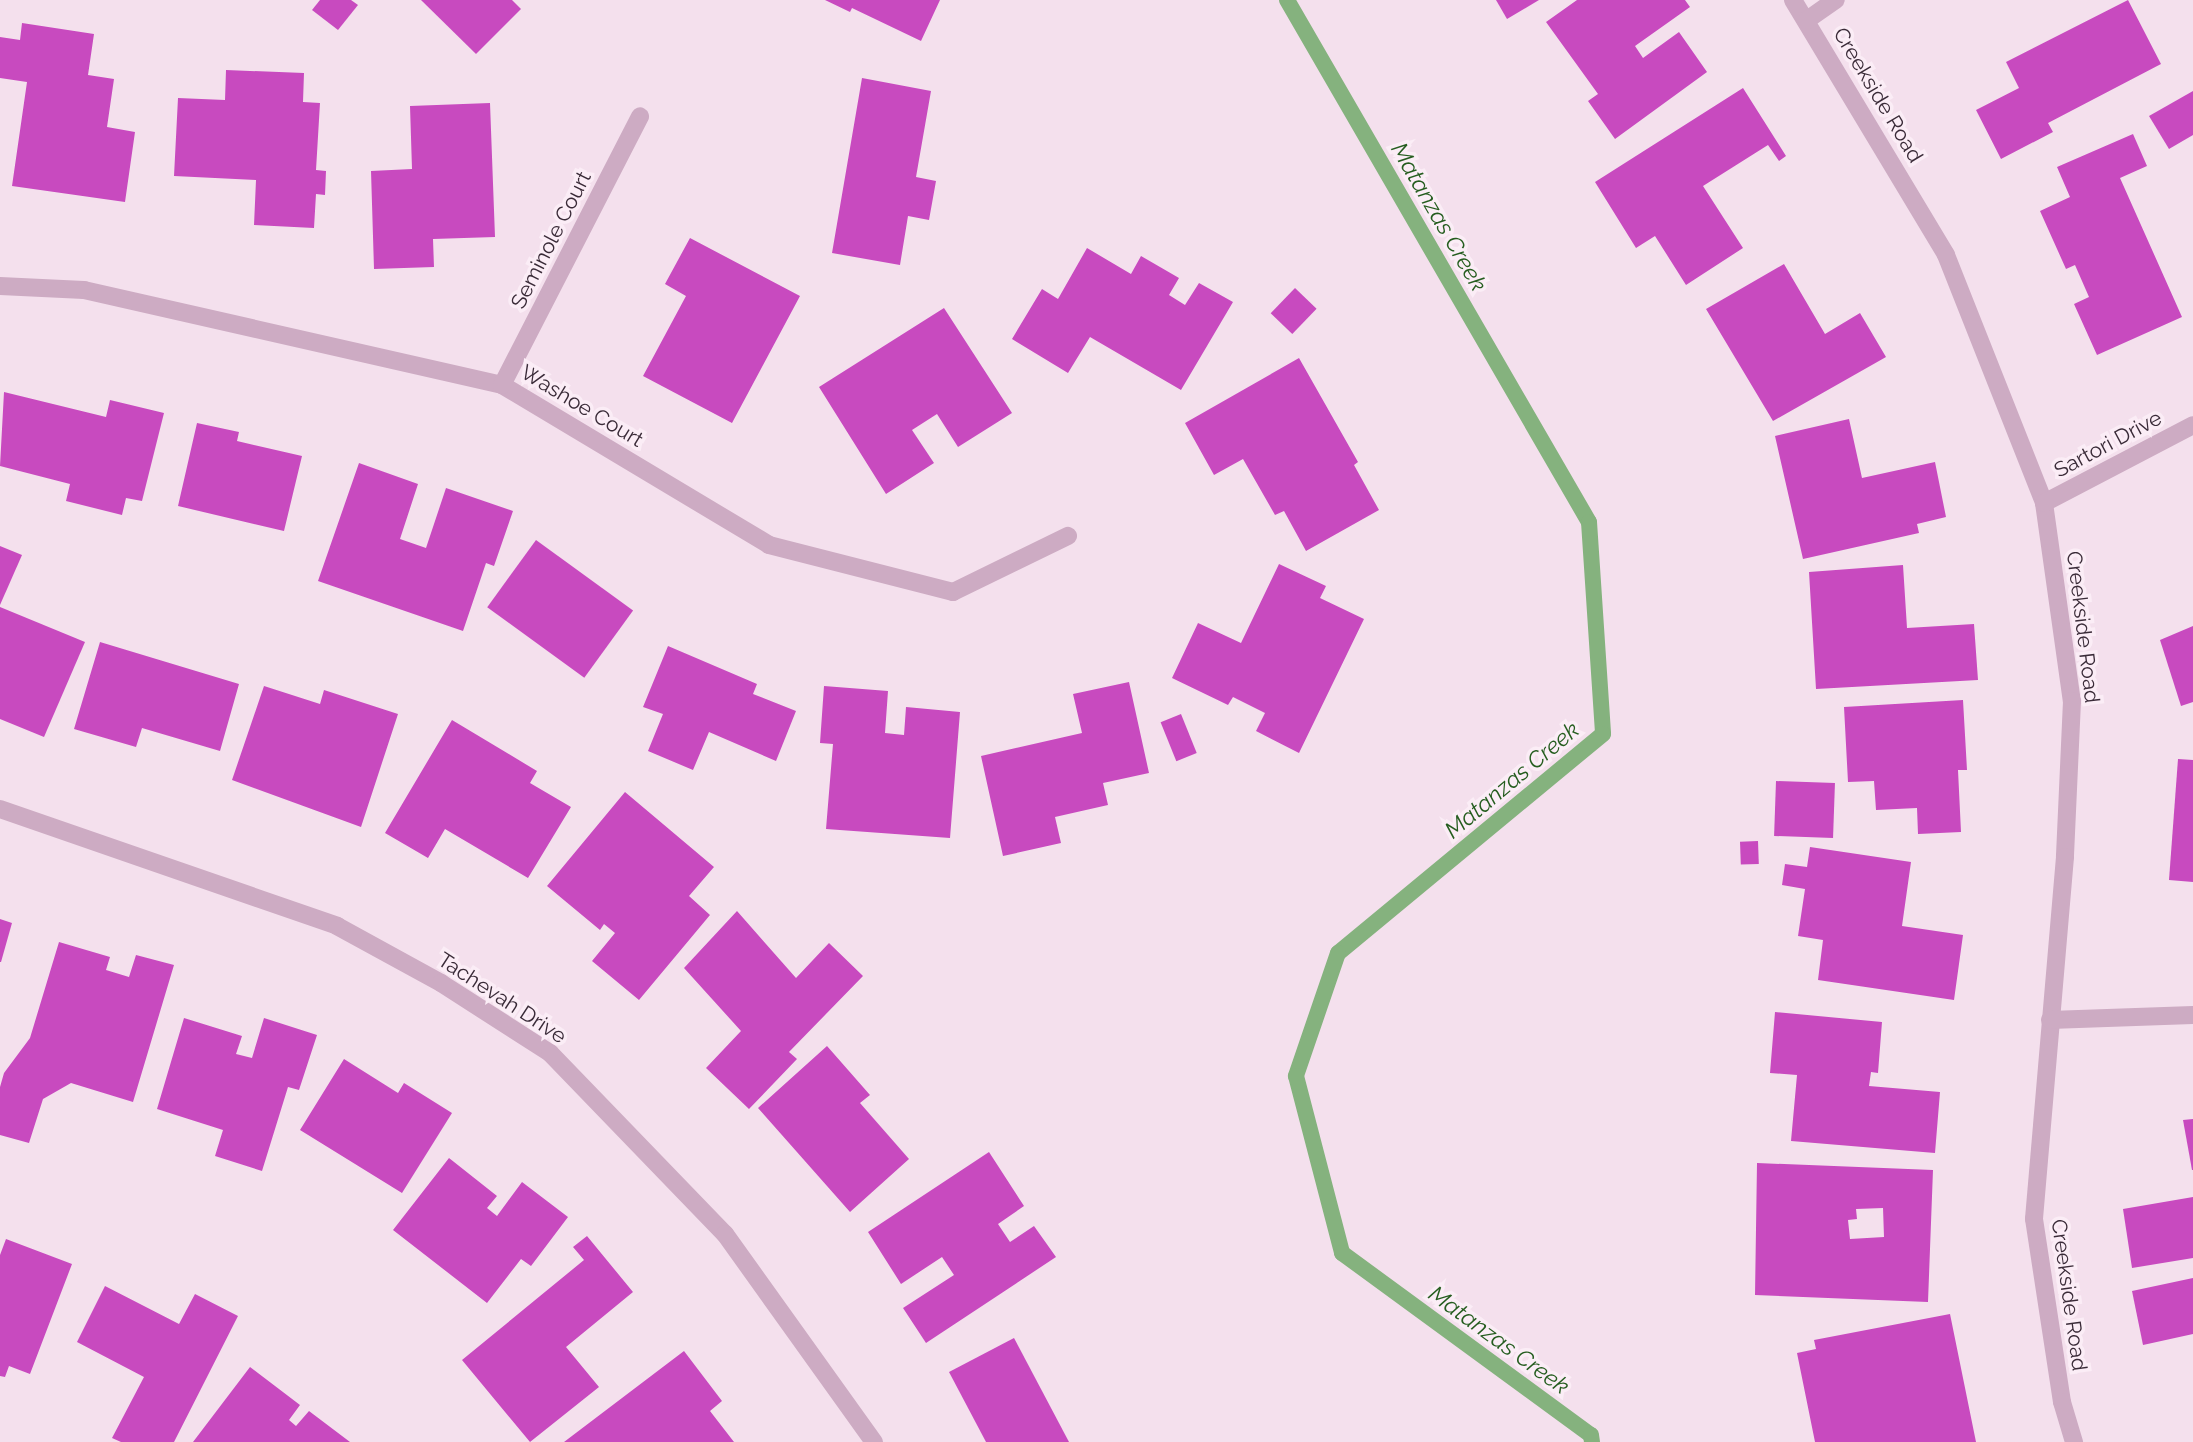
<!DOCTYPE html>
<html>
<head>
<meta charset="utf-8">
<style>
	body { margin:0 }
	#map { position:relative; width:2193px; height:1442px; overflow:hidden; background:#f4e0ed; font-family:Raleway,sans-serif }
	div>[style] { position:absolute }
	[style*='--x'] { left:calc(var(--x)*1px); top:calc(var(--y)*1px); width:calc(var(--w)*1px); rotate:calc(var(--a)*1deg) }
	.stream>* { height:16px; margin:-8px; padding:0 8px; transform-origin:8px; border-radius:8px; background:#85b27e }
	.building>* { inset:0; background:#c84abf; transform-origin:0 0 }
	.minor>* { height:18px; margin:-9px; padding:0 9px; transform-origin:9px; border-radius:9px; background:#cdabc3 }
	span { translate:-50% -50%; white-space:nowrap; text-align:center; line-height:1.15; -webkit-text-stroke:7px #fbedf6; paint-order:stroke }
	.street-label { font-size:21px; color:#3a2b38 }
	.water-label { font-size:23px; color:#255d1f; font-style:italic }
</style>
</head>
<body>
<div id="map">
	<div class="stream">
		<i style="--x:1287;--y:0;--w:603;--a:59.95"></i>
		<i style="--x:1589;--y:522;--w:212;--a:86.2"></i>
		<i style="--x:1603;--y:734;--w:344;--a:140.4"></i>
		<i style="--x:1338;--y:953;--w:130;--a:108.9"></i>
		<i style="--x:1296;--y:1076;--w:183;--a:75.4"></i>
		<i style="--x:1342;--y:1253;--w:308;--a:36.2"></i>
		<i style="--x:1591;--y:1435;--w:7;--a:82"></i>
	</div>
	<div class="building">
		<i style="clip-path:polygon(320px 0,351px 0,358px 5px,338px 30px,312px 10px)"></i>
		<i style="clip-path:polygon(421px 0,512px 0,521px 9px,476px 54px)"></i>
		<i style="clip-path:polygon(825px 0,940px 0,921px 41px,852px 8px,850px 12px)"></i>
		<i style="clip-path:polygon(1496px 0,1539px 0,1507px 19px)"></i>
		<i style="clip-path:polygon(1577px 0,1685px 0,1690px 7px,1635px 46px,1643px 58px,1679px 32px,1707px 72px,1615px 139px,1588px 101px,1598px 94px,1546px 22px)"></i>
		<i style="clip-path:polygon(2128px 0,2161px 64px,2048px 123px,2053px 132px,2001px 159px,1976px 110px,2019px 88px,2006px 62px)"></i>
		<i style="clip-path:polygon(22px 23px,94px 34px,88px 75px,114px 79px,107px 127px,135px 132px,125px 202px,12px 186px,27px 82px,0 78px,0 37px,20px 40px)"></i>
		<i style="clip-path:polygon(226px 70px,304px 73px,303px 102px,320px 103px,316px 170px,326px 171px,325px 195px,316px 194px,314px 228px,254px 225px,256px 180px,174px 176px,178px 98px,225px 100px)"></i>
		<i style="clip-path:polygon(862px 78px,931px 91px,916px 177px,936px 181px,929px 220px,908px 216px,900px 265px,832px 253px)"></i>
		<i style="clip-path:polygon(1743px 88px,1786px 156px,1779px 161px,1768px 145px,1703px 186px,1743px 248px,1686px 285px,1655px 236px,1636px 248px,1595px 182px)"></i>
		<i style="clip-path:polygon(2193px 91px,2193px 135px,2169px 149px,2149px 116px)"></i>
		<i style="clip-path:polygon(490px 103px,495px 237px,433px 239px,434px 267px,374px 269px,371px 171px,412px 169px,410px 106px)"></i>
		<i style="clip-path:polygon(2133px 134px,2147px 166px,2120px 178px,2182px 317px,2097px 355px,2074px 304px,2089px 297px,2075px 265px,2066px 269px,2040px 211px,2070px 197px,2057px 167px)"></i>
		<i style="clip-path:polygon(690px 238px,800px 296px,732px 423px,643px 376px,686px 296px,665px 284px)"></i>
		<i style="clip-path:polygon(1087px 248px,1131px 274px,1141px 256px,1179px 278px,1169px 295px,1185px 305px,1199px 283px,1233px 302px,1181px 390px,1090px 337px,1068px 373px,1012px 339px,1042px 289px,1058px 299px)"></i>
		<i style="clip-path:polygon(1784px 264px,1825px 334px,1860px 313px,1886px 357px,1773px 421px,1706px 309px)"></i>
		<i style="left:1295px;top:288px;width:30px;height:35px;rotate:44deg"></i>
		<i style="clip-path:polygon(944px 308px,1012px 413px,958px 447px,937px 414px,912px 430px,934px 463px,886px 494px,819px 387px)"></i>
		<i style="clip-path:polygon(1299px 358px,1358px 462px,1354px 465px,1379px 510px,1306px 551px,1284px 511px,1275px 515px,1243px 459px,1214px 475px,1185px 423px)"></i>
		<i style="clip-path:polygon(4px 392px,106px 417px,110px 400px,164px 413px,142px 501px,126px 498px,122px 515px,66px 501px,70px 484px,0 466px)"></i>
		<i style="clip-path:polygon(1849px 419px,1862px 478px,1935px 462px,1946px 517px,1917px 524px,1919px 533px,1803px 559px,1775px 436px)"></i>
		<i style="clip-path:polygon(197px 423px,239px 432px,237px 441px,302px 456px,284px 531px,178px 506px)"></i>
		<i style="clip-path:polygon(359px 463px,418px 484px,400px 539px,426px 548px,446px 488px,513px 511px,494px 566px,486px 563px,463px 631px,318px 581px)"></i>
		<i style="left:536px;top:540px;width:120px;height:83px;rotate:36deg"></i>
		<i style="clip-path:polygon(0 546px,22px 555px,0 605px)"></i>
		<i style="clip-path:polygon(1279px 564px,1326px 586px,1320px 598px,1364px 619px,1299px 753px,1256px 731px,1265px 713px,1233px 697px,1228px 705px,1172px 678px,1198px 623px,1241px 643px)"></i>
		<i style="clip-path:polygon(1903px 565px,1907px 628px,1974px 624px,1978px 680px,1816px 689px,1809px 572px)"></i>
		<i style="clip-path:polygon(0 607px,85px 642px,44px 737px,0 719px)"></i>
		<i style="clip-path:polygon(2193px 626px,2193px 702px,2181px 706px,2160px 640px)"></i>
		<i style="clip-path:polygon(100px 642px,239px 684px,220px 751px,142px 728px,136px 747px,74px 729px)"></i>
		<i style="clip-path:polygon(668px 646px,757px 684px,753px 694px,796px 711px,776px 761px,709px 732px,693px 770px,648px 751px,663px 714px,643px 707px)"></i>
		<i style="clip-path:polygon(1129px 682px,1149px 773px,1103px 783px,1108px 805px,1055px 817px,1061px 843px,1003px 856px,981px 756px,1082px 733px,1073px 694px)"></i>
		<i style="clip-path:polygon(264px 686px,320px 704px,324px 690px,398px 714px,361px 827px,232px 780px)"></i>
		<i style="clip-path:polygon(824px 686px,888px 691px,885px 733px,904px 735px,906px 707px,960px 712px,950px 838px,826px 829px,833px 744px,820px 743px)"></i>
		<i style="clip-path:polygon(1963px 700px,1967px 770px,1958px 770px,1961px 832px,1918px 834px,1917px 808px,1876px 810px,1874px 781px,1848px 782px,1844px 707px)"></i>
		<i style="left:1181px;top:714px;width:42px;height:22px;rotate:68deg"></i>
		<i style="clip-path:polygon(452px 720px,537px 771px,530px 783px,571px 807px,528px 878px,445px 829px,428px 858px,385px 833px)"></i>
		<i style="clip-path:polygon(2178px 759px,2193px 760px,2193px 882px,2169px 880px)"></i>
		<i style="left:1776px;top:781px;width:59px;height:55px;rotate:2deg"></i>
		<i style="clip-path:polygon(625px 792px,714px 867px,689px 896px,710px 915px,639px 1000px,592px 961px,615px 933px,604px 924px,600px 930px,547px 886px)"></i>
		<i style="left:1758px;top:841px;width:23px;height:18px;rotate:88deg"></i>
		<i style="clip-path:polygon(1810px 847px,1911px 862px,1902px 926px,1963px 935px,1954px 1000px,1818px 980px,1823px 940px,1798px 936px,1805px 889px,1782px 885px,1785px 864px,1807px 867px)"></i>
		<i style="clip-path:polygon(737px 911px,796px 978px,829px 943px,863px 976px,789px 1052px,797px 1059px,749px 1109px,706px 1068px,741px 1031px,684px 968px)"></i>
		<i style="clip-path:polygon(0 919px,12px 923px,1px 962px,0 962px)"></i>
		<i style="clip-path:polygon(59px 942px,110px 957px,106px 970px,129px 977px,136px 955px,174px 965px,133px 1102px,71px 1083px,43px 1099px,29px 1143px,0 1135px,0 1087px,4px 1073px,30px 1038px)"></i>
		<i style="clip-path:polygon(1775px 1012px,1882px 1022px,1878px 1073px,1871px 1072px,1869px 1086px,1940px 1092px,1935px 1153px,1791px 1141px,1797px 1075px,1770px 1073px)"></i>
		<i style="clip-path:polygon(184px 1018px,242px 1036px,236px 1054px,252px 1058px,264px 1018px,317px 1035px,299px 1090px,288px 1087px,262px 1171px,215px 1156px,223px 1130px,157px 1109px)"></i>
		<i style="clip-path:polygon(827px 1046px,870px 1095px,860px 1103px,909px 1159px,850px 1212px,758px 1108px)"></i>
		<i style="clip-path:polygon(344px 1059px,398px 1093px,404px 1083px,452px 1113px,402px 1193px,300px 1130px)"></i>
		<i style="clip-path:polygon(2193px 1119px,2193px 1170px,2192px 1170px,2183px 1120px)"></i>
		<i style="clip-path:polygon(989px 1152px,1024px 1206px,998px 1224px,1010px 1242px,1034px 1226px,1056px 1257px,926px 1343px,903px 1308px,954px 1275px,942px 1257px,901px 1284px,868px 1232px)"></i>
		<i style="clip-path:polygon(449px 1158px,497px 1196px,487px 1208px,497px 1216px,522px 1182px,568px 1217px,531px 1266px,521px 1259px,487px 1303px,393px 1230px)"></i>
		<i style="clip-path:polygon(evenodd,1757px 1163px,1933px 1170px,1928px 1302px,1755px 1295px,1757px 1163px,1883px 1208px,1884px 1237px,1850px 1239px,1848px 1220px,1857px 1219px,1856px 1209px,1883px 1208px)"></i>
		<i style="clip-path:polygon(2193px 1197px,2193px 1258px,2132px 1268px,2123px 1209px)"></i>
		<i style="clip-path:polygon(587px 1236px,633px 1292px,566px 1347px,599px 1387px,530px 1442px,462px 1360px,584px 1260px,573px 1247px)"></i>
		<i style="clip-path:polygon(6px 1239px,72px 1264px,30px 1374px,9px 1366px,5px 1377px,0 1376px,0 1255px)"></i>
		<i style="clip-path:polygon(2193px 1278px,2193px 1334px,2143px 1345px,2132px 1291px)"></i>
		<i style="clip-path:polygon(105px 1286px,179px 1324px,195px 1294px,238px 1316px,174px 1442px,121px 1442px,112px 1438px,144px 1377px,77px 1342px)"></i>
		<i style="clip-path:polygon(1950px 1314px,1976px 1442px,1815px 1442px,1797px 1353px,1816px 1349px,1814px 1340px)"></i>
		<i style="clip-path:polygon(1014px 1338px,1069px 1442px,986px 1442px,949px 1372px)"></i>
		<i style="clip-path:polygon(684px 1351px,722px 1401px,710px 1411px,734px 1442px,564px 1442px)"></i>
		<i style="clip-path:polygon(250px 1367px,300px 1405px,289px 1420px,296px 1426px,309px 1411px,350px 1442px,193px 1442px)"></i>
	</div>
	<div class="minor">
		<i style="--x:1793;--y:0;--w:297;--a:59"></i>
		<i style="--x:1946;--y:255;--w:267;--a:68.4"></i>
		<i style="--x:2044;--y:503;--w:200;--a:82"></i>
		<i style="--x:2072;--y:701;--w:156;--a:92.6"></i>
		<i style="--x:2065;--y:857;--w:363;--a:94.9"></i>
		<i style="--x:2034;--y:1219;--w:185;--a:81.3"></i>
		<i style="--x:2062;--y:1402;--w:42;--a:73.3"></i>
		<i style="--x:1807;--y:20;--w:35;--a:-35"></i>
		<i style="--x:0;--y:286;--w:84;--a:2.7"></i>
		<i style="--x:84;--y:290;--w:429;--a:12.8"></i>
		<i style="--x:502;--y:385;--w:311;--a:30.9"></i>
		<i style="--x:769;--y:545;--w:190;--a:14.3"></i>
		<i style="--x:953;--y:592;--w:128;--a:-26"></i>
		<i style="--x:502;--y:385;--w:302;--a:-62.8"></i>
		<i style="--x:2044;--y:503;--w:168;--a:-27.6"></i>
		<i style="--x:0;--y:809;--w:357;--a:19.1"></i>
		<i style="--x:337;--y:926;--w:119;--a:28.7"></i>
		<i style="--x:441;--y:983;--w:130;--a:32.7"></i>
		<i style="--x:550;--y:1053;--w:252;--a:46"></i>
		<i style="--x:725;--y:1234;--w:256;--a:54.4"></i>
		<i style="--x:2050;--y:1020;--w:143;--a:-2"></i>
	</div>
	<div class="street-label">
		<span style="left:1878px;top:95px;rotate:59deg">Creekside Road</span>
		<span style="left:551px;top:240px;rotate:-63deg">Seminole Court</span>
		<span style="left:582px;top:406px;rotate:31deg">Washoe Court</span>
		<span style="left:2108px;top:444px;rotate:-28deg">Sartori Drive</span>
		<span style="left:2083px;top:627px;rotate:83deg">Creekside Road</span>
		<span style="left:502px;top:998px;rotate:33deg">Tachevah Drive</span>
		<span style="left:2069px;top:1295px;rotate:82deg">Creekside Road</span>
	</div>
	<div class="water-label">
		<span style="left:1439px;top:217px;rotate:60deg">Matanzas Creek</span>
		<span style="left:1512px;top:780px;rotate:-40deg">Matanzas Creek</span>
		<span style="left:1499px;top:1340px;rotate:36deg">Matanzas Creek</span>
	</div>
</div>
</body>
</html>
